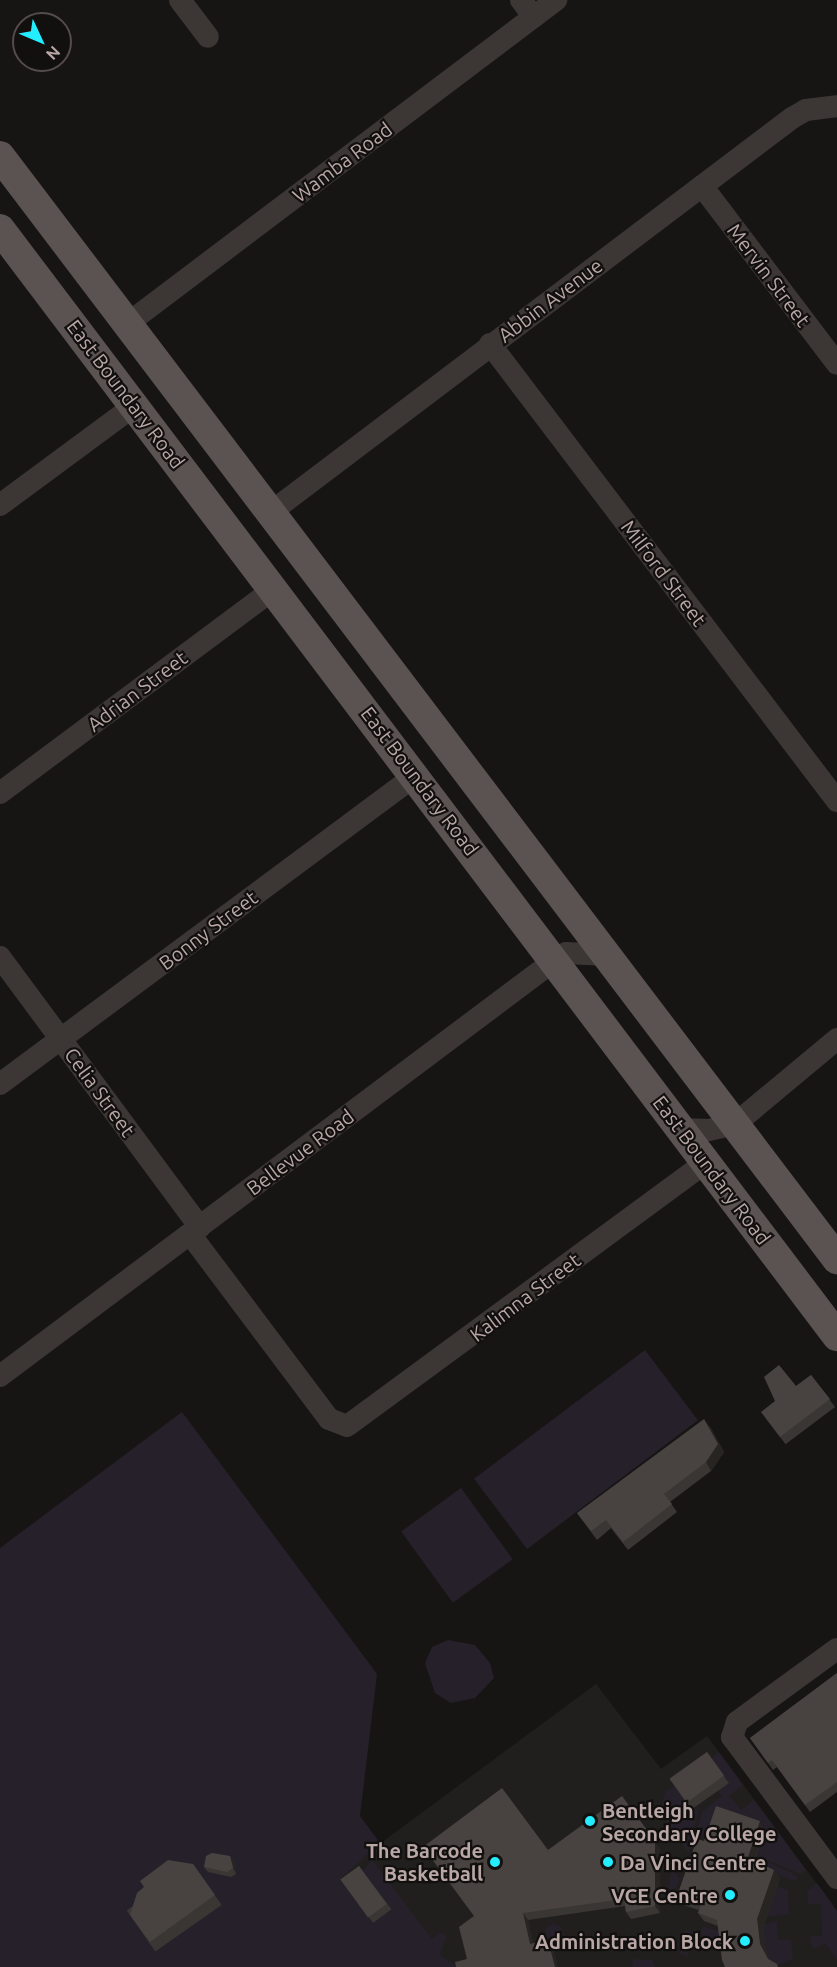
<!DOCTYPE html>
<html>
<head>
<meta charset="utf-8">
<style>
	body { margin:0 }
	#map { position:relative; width:837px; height:1967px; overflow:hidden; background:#171514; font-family:Ubuntu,sans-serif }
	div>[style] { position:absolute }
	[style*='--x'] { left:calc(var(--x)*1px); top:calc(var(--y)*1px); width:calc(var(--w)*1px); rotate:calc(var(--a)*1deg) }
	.built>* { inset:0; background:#211f1d }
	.green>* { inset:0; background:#25202a; transform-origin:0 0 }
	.round { border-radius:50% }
	.minor>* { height:22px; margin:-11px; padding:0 11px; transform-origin:11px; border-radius:11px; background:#3c3735 }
	.major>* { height:30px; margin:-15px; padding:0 15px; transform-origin:15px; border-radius:15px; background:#5b5351 }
	.wall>* { inset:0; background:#3a3634; transform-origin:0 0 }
	.shaded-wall>* { inset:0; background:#272422 }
	.building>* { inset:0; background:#484341; transform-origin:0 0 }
	.dots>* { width:16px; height:16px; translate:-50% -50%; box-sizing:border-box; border:3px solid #12100f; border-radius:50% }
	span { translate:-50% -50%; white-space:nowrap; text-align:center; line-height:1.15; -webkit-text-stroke:4.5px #12100f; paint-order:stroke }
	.street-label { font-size:20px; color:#b8a7a5 }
	.poi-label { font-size:20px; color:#b8a7a5; font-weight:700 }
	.left { translate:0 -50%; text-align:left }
	.right { translate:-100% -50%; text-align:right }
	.north { position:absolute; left:12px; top:12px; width:60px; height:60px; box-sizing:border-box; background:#12100f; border:2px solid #544c4b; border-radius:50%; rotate:134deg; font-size:16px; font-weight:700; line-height:24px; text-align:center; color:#b8a7a5 }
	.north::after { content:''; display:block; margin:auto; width:21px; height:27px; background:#24edff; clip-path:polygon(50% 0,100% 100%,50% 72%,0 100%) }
</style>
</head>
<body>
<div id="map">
	<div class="built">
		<i style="clip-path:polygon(596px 1684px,661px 1769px,707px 1736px,837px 1911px,837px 1967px,213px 1967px)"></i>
	</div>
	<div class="green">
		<i style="left:645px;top:1350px;width:88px;height:214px;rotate:53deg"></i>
		<i style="clip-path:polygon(182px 1412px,377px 1674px,360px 1816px,380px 1843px,340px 1879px,373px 1923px,391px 1909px,363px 1871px,372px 1860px,432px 1939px,442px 1932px,446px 1937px,440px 1955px,457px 1967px,0 1967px,0 1548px)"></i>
		<i style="left:461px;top:1488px;width:88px;height:74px;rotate:54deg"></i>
		<i style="clip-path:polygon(448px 1640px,475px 1645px,490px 1663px,494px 1678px,475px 1698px,451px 1703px,435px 1693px,425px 1663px,432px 1647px)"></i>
		<i style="clip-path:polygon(719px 1752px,743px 1785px,729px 1796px,741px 1810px,754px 1800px,806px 1870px,801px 1874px,697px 1832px,702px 1812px,722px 1796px,718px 1791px,692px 1810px,696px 1808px,698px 1812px,689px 1853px,659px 1811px,666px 1792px)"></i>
		<i style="clip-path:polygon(768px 1862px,792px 1873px,798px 1877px,795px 1881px,764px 1871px)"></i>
		<i style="clip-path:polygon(671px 1868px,680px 1879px,676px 1888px,669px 1890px)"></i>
		<i style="clip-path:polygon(817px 1883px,837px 1911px,837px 1959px,825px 1943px,814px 1949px,810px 1943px,811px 1936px,822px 1936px,821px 1904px,808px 1904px,807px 1892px)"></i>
		<i style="clip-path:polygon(777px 1886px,788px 1890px,789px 1914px,766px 1917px)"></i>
		<i style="clip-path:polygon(777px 1921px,778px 1940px,791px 1940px,793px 1959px,773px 1967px,766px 1952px,763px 1925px)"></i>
		<i class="round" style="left:545px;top:1924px;width:18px;height:18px"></i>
		<i style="left:703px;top:1926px;width:19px;height:9px;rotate:18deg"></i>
		<i style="left:685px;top:1930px;width:9px;height:25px;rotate:13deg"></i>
		<i style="clip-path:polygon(633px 1959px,652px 1960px,655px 1967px,632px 1967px)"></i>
	</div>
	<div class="minor">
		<i style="--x:180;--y:0;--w:46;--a:52.9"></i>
		<i style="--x:521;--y:0;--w:21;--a:53"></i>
		<i style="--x:702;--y:186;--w:223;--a:52.8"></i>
		<i style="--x:127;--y:324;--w:538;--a:-37.06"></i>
		<i style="--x:490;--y:344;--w:574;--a:52.79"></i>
		<i style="--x:0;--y:505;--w:168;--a:-36.5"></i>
		<i style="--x:271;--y:512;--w:653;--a:-37.1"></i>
		<i style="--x:792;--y:118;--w:16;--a:-30"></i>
		<i style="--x:806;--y:110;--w:31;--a:-7"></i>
		<i style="--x:0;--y:793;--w:342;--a:-36.7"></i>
		<i style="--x:0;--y:957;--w:336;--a:53.5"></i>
		<i style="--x:0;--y:1084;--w:518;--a:-36.6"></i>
		<i style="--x:682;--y:1129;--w:27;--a:2"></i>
		<i style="--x:709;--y:1130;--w:27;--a:-13"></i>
		<i style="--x:735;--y:1124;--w:133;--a:-39.8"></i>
		<i style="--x:190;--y:1234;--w:231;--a:53.1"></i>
		<i style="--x:329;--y:1419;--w:19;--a:21"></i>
		<i style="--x:347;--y:1426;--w:446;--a:-36.3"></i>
		<i style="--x:0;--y:1376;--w:694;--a:-36.85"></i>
		<i style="--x:555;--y:960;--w:13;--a:-32"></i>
		<i style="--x:566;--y:953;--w:42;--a:2.7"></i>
		<i style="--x:837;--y:1649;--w:124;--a:143.9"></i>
		<i style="--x:737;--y:1722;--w:16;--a:108"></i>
		<i style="--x:732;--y:1737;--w:176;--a:53.3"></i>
	</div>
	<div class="major">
		<i style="--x:0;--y:156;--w:1385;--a:52.81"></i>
		<i style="--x:0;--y:229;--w:1388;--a:52.91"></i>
	</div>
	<div class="wall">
		<i style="left:811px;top:1375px;width:40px;height:62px;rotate:53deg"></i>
		<i style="clip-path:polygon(710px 1427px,724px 1452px,711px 1471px,670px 1502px,677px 1512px,628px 1550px,611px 1528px,597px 1540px,577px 1513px)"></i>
		<i style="clip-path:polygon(837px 1673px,837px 1792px,810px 1812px,777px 1767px,773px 1770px,750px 1738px)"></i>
		<i style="left:707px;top:1752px;width:38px;height:46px;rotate:55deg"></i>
		<i style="clip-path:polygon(765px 1829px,755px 1860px,780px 1878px,763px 1928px,766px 1952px,770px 1960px,779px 1967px,718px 1926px,704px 1921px,698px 1913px,699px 1910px,683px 1905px,677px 1896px,704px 1841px)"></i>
		<i style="clip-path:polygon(660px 1848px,660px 1913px,631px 1919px,626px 1912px,625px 1906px,528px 1920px,533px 1943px,553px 1947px,467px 1959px,474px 1917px,548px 1850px)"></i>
		<i style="clip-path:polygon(230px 1856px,234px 1862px,236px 1874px,231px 1877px,208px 1872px,204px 1867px)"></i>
		<i style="left:193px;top:1864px;width:50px;height:81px;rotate:55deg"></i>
		<i style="left:359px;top:1866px;width:54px;height:23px;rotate:53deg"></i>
	</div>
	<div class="shaded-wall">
		<i style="clip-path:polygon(704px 1419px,710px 1427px,724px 1452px,711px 1471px,706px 1462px)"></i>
		<i style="clip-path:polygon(760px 1821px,765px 1829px,753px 1865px,748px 1857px)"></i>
		<i style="clip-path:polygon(655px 1841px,660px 1848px,660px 1913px,655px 1906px)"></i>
		<i style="clip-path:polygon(230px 1856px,234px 1862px,236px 1874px,233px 1868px)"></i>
		<i style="clip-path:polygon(774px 1870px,780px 1878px,763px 1928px,766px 1952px,773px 1967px,768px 1959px,760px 1944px,757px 1919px)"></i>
		<i style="clip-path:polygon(523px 1913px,528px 1920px,535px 1951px,530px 1944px)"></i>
		<i style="clip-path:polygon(548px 1940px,553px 1947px,558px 1967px,555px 1967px)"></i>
	</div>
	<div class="building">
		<i style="clip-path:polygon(779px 1365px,796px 1386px,811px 1375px,830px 1399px,780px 1437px,761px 1412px,775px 1401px,764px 1377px)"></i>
		<i style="clip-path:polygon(704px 1419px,718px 1444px,706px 1462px,664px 1494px,672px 1504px,623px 1542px,606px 1520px,591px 1531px,577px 1513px)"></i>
		<i style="clip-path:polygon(837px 1673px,837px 1782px,805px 1805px,772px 1760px,768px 1763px,750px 1738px)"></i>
		<i style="left:707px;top:1752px;width:29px;height:46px;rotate:54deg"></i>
		<i style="clip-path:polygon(502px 1788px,548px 1850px,622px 1796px,655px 1841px,655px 1906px,626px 1912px,624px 1899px,523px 1913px,530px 1944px,548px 1940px,555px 1967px,456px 1967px,455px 1962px,467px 1959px,459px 1927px,474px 1916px,423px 1847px)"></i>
		<i style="clip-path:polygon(716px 1806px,760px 1821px,748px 1857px,774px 1870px,757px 1919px,760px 1944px,768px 1959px,777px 1964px,778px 1967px,725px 1967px,722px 1960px,717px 1920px,698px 1913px,701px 1905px,677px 1896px,697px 1839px,704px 1841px)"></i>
		<i style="clip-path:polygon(212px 1853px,230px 1856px,233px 1868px,227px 1872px,204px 1867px,206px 1856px)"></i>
		<i style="clip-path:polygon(168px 1860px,193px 1864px,215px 1895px,150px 1942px,130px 1915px,137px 1893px,144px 1887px,140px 1881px)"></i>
		<i style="left:359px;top:1866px;width:47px;height:23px;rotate:54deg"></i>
	</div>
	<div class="dots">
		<i style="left:590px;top:1821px;background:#24edff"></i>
		<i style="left:495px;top:1862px;background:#24edff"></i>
		<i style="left:608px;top:1862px;background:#24edff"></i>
		<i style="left:730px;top:1895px;background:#24edff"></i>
		<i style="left:745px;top:1941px;background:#24edff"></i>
	</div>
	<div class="street-label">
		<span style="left:342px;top:162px;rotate:-37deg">Wamba Road</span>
		<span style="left:769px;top:275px;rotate:53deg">Mervin Street</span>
		<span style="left:550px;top:300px;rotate:-37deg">Abbin Avenue</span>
		<span style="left:126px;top:394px;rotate:53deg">East Boundary Road</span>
		<span style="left:664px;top:573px;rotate:53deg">Milford Street</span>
		<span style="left:137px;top:691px;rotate:-37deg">Adrian Street</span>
		<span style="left:420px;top:781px;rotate:53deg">East Boundary Road</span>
		<span style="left:208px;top:930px;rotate:-37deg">Bonny Street</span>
		<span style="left:100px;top:1092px;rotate:54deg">Celia Street</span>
		<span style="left:300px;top:1152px;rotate:-37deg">Bellevue Road</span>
		<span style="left:712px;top:1170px;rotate:53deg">East Boundary Road</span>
		<span style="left:525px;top:1297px;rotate:-37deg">Kalimna Street</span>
	</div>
	<div class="poi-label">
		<span class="left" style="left:602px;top:1822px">Bentleigh<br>Secondary College</span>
		<span class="right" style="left:483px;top:1862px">The Barcode<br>Basketball</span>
		<span class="left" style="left:620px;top:1862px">Da Vinci Centre</span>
		<span class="right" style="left:718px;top:1895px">VCE Centre</span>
		<span class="right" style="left:733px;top:1941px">Administration Block</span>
	</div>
	<div class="north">N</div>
</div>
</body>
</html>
